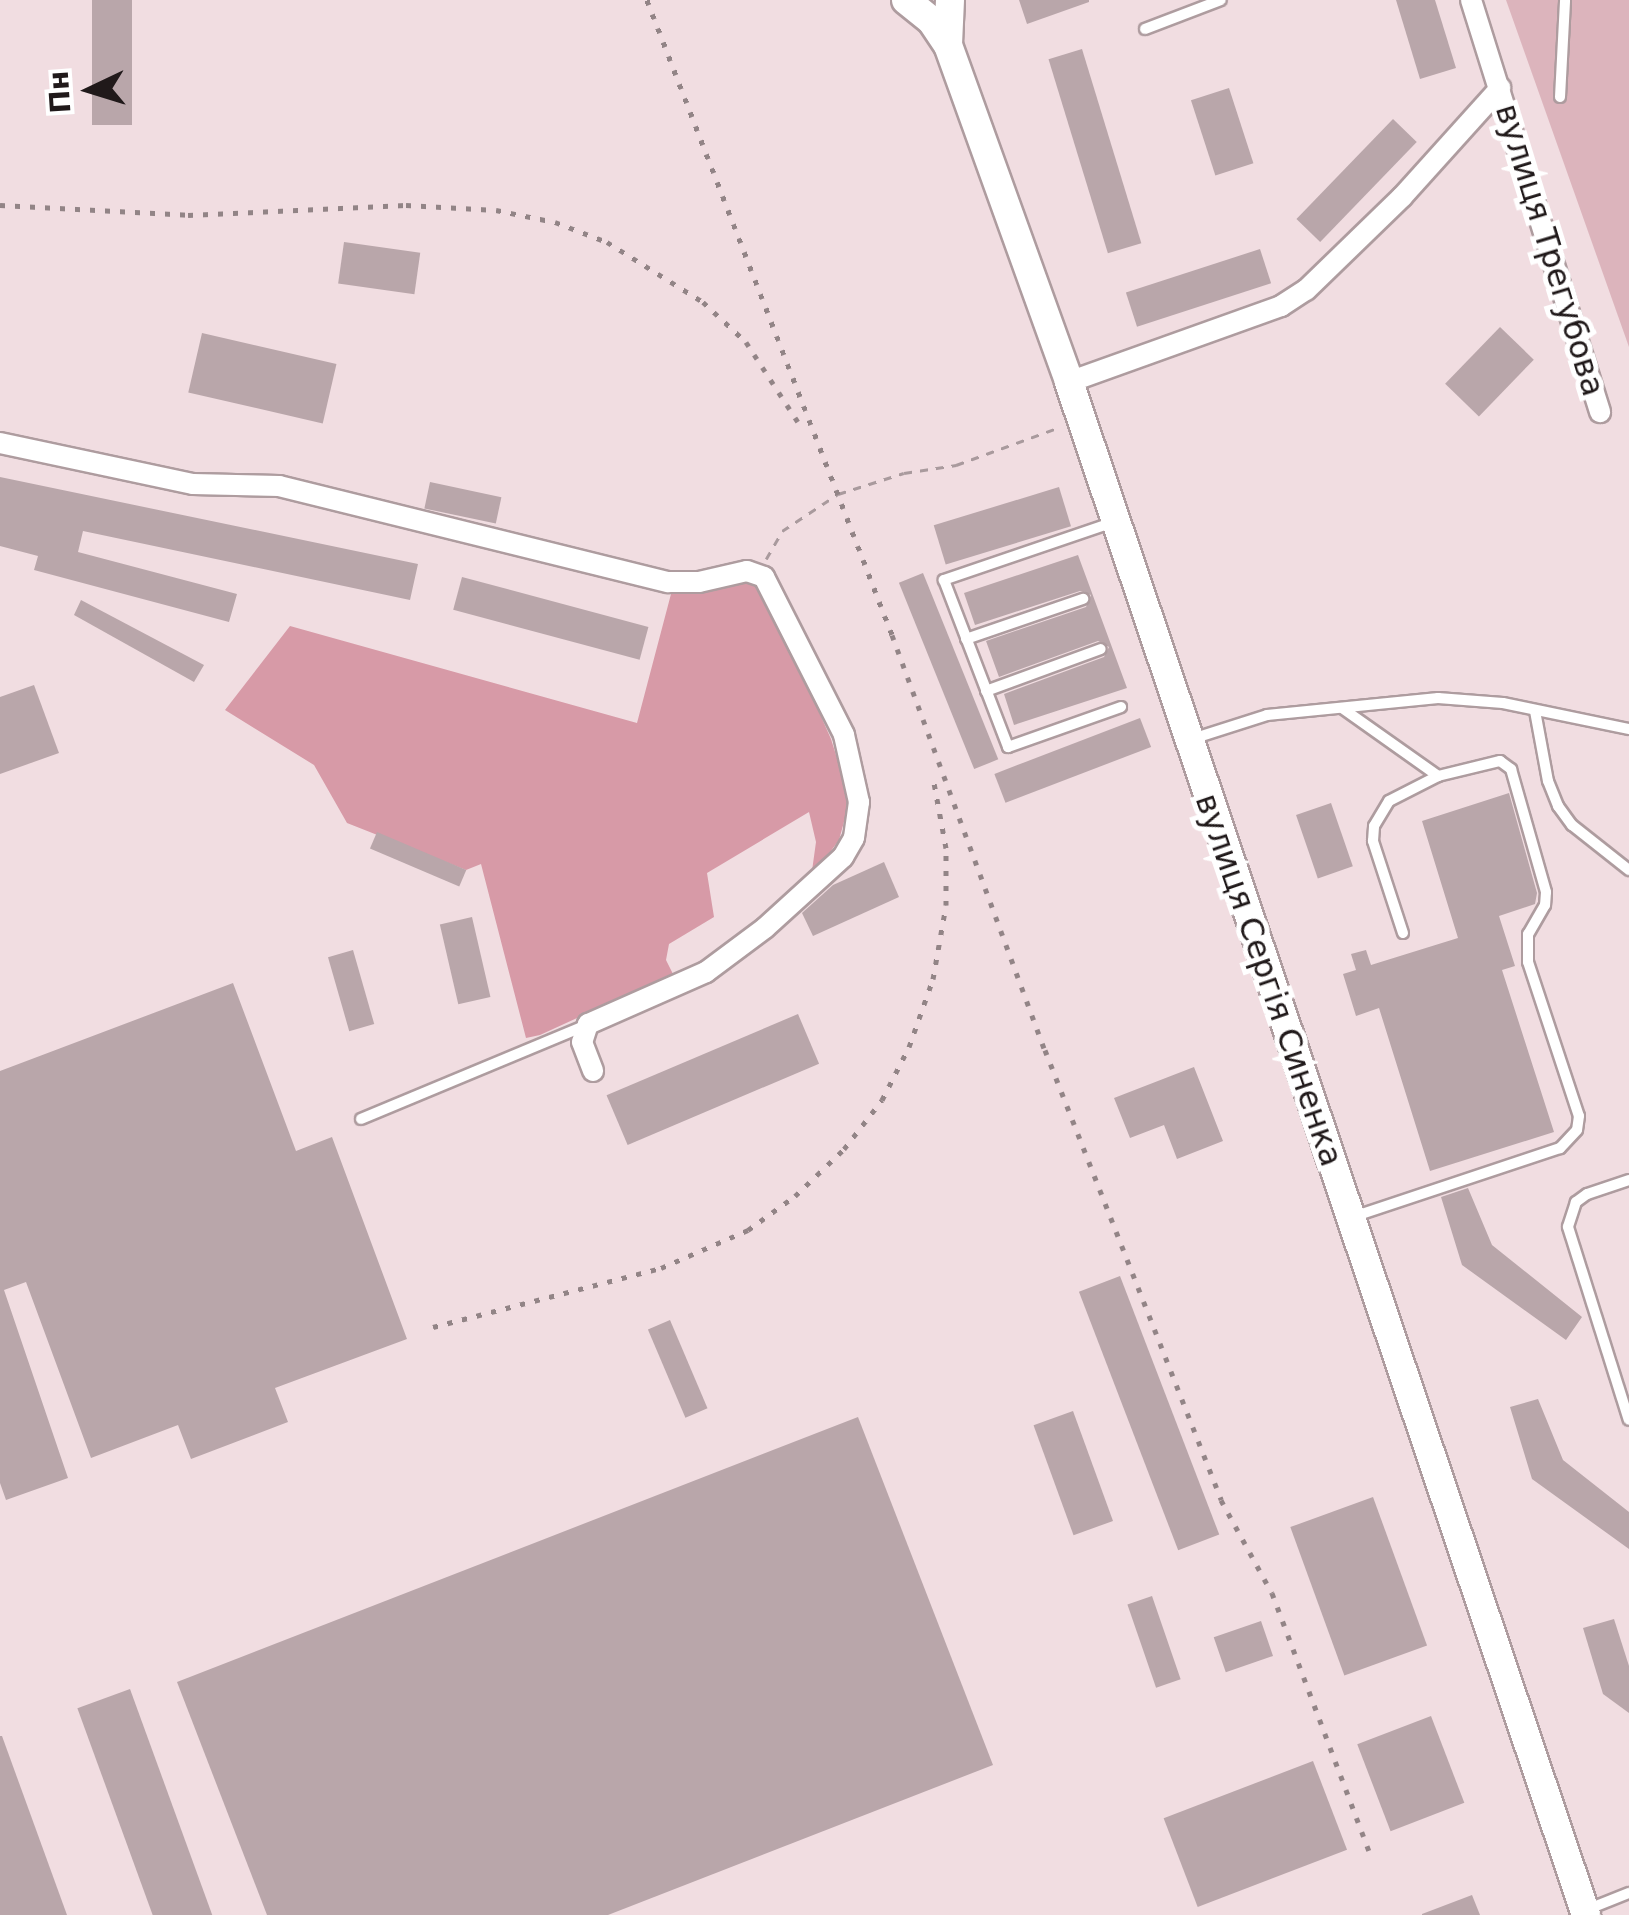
<!DOCTYPE html>
<html>
<head>
<meta charset="utf-8">
<style>
	body { margin:0 }
	#map { position:relative; width:1629px; height:1915px; overflow:hidden; background:#f1dde1; font-family:"DejaVu Sans",sans-serif }
	div>[style] { position:absolute }
	[style*='--x'] { left:calc(var(--x)*1px); top:calc(var(--y)*1px); width:calc(var(--w)*1px); rotate:calc(var(--a)*1deg) }
	.green>* { inset:0; background:#dcb4bc }
	.forest>* { inset:0; background:#d79aa7 }
	.building>* { inset:0; background:#b9a6aa; transform-origin:0 0 }
	.path>* { height:2.5px; margin-top:-1.25px; transform-origin:0; background:repeating-linear-gradient(90deg,#a99a9d 0 8px,transparent 0 16px) }
	.roads { filter:drop-shadow(2px 0 #ae9c9f) drop-shadow(-2px 0 #ae9c9f) drop-shadow(0 2px #ae9c9f) drop-shadow(0 -2px #ae9c9f) }
	.lane>* { height:10px; margin:-5px; padding:0 5px; transform-origin:5px; border-radius:5px; background:#fff }
	.street>* { height:20px; margin:-10px; padding:0 10px; transform-origin:10px; border-radius:10px; background:#fff }
	.secondary>* { height:28px; margin:-14px; padding:0 14px; transform-origin:14px; border-radius:14px; background:#fff }
	.rail>* { height:5px; margin-top:-2.5px; transform-origin:0; background:repeating-linear-gradient(90deg,#928486 0 5px,transparent 0 15px) }
	span { translate:-50% -50%; white-space:nowrap; text-align:center; line-height:1.15; -webkit-text-stroke:10px #fff; paint-order:stroke }
	.street-label { font-size:32px; color:#20191a }
	.north { position:absolute; left:40px; top:40px; width:100px; height:100px; -webkit-text-stroke:8px #fff; paint-order:stroke; rotate:266deg; font-size:28px; font-weight:700; line-height:40px; text-align:center; color:#20191a }
	.north::after { content:''; display:block; margin:auto; width:35px; height:45px; background:#20191a; clip-path:polygon(50% 0,100% 100%,50% 72%,0 100%) }
</style>
</head>
<body>
<div id="map">
	<div class="green">
		<i style="clip-path:polygon(1506px 0,1629px 0,1629px 347px)"></i>
	</div>
	<div class="forest">
		<i style="clip-path:polygon(744px 580px,765px 590px,831px 739px,850px 800px,839px 840px,811px 878px,816px 842px,809px 812px,707px 873px,714px 917px,669px 944px,666px 960px,673px 974px,540px 1035px,526px 1038px,481px 864px,466px 870px,347px 823px,314px 765px,225px 710px,290px 626px,637px 723px,671px 594px)"></i>
	</div>
	<div class="building">
		<i style="left:92px;top:0;width:40px;height:125px"></i>
		<i style="clip-path:polygon(1019px 0,1089px 0,1089px 2px,1027px 24px)"></i>
		<i style="clip-path:polygon(1396px 0,1435px 0,1456px 68px,1420px 79px)"></i>
		<i style="left:1082px;top:49px;width:203px;height:35px;rotate:73deg"></i>
		<i style="left:1229px;top:88px;width:79px;height:40px;rotate:72deg"></i>
		<i style="left:1393px;top:119px;width:33px;height:139px;rotate:44deg"></i>
		<i style="left:344px;top:242px;width:77px;height:42px;rotate:8deg"></i>
		<i style="left:1260px;top:249px;width:36px;height:141px;rotate:72deg"></i>
		<i style="left:1500px;top:327px;width:47px;height:79px;rotate:44deg"></i>
		<i style="left:202px;top:333px;width:138px;height:61px;rotate:13deg"></i>
		<i style="clip-path:polygon(0 477px,418px 564px,410px 600px,83px 531px,78px 552px,237px 594px,229px 622px,34px 570px,38px 556px,0 546px)"></i>
		<i style="left:430px;top:482px;width:73px;height:27px;rotate:12deg"></i>
		<i style="left:1059px;top:487px;width:41px;height:131px;rotate:73deg"></i>
		<i style="clip-path:polygon(1078px 555px,1127px 688px,1014px 725px,1004px 694px,1104px 657px,1109px 647px,1098px 641px,999px 677px,986px 641px,1086px 607px,1091px 595px,1080px 591px,975px 625px,964px 593px)"></i>
		<i style="left:923px;top:573px;width:201px;height:26px;rotate:68deg"></i>
		<i style="left:462px;top:577px;width:193px;height:34px;rotate:15deg"></i>
		<i style="clip-path:polygon(81px 600px,204px 665px,194px 682px,74px 615px)"></i>
		<i style="clip-path:polygon(34px 685px,59px 753px,0 774px,0 697px)"></i>
		<i style="left:1140px;top:718px;width:31px;height:156px;rotate:69deg"></i>
		<i style="clip-path:polygon(1509px 793px,1537px 893px,1535px 904px,1499px 916px,1515px 966px,1502px 970px,1554px 1132px,1430px 1171px,1379px 1008px,1356px 1016px,1343px 974px,1356px 970px,1351px 954px,1366px 950px,1371px 965px,1458px 938px,1422px 821px)"></i>
		<i style="left:1331px;top:803px;width:67px;height:37px;rotate:71deg"></i>
		<i style="left:377px;top:832px;width:97px;height:18px;rotate:23deg"></i>
		<i style="clip-path:polygon(884px 862px,899px 897px,813px 936px,802px 913px,833px 885px)"></i>
		<i style="left:472px;top:917px;width:82px;height:33px;rotate:77deg"></i>
		<i style="left:353px;top:950px;width:77px;height:26px;rotate:74deg"></i>
		<i style="clip-path:polygon(233px 983px,296px 1151px,332px 1137px,407px 1339px,275px 1388px,288px 1422px,191px 1459px,178px 1425px,91px 1458px,26px 1282px,4px 1290px,68px 1478px,6px 1500px,0 1483px,0 1071px)"></i>
		<i style="left:798px;top:1014px;width:54px;height:208px;rotate:67deg"></i>
		<i style="clip-path:polygon(1194px 1067px,1223px 1141px,1177px 1159px,1164px 1125px,1130px 1138px,1114px 1098px)"></i>
		<i style="clip-path:polygon(1468px 1188px,1492px 1245px,1582px 1317px,1566px 1340px,1462px 1265px,1441px 1197px)"></i>
		<i style="left:1120px;top:1276px;width:277px;height:44px;rotate:69deg"></i>
		<i style="left:670px;top:1320px;width:96px;height:24px;rotate:67deg"></i>
		<i style="clip-path:polygon(1538px 1399px,1563px 1460px,1629px 1512px,1629px 1549px,1532px 1479px,1510px 1407px)"></i>
		<i style="left:1073px;top:1411px;width:117px;height:42px;rotate:70deg"></i>
		<i style="clip-path:polygon(858px 1417px,993px 1765px,608px 1915px,267px 1915px,177px 1682px)"></i>
		<i style="left:1373px;top:1497px;width:158px;height:88px;rotate:70deg"></i>
		<i style="left:1152px;top:1596px;width:88px;height:26px;rotate:71deg"></i>
		<i style="clip-path:polygon(1614px 1619px,1629px 1666px,1629px 1713px,1603px 1694px,1583px 1628px)"></i>
		<i style="left:1261px;top:1621px;width:37px;height:50px;rotate:71deg"></i>
		<i style="left:130px;top:1689px;width:241px;height:56px;rotate:70deg"></i>
		<i style="left:1431px;top:1716px;width:93px;height:79px;rotate:69deg"></i>
		<i style="clip-path:polygon(0 1736px,2px 1736px,67px 1915px,0 1915px)"></i>
		<i style="left:1313px;top:1761px;width:95px;height:160px;rotate:69deg"></i>
		<i style="clip-path:polygon(1472px 1895px,1480px 1915px,1422px 1915px,1422px 1914px)"></i>
	</div>
	<div class="path">
		<i style="--x:766;--y:559;--w:32;--a:-60"></i>
		<i style="--x:782;--y:531;--w:67;--a:-33.5"></i>
		<i style="--x:838;--y:494;--w:69;--a:-17.7"></i>
		<i style="--x:904;--y:473;--w:53;--a:-8.7"></i>
		<i style="--x:956;--y:465;--w:111;--a:-20.1"></i>
	</div>
	<div class="roads">
		<div class="lane">
			<i style="--x:1145;--y:29;--w:81;--a:-20.9"></i>
			<i style="--x:1560;--y:97;--w:97;--a:-87"></i>
			<i style="--x:1114;--y:522;--w:180;--a:161.2"></i>
			<i style="--x:944;--y:580;--w:179;--a:69"></i>
			<i style="--x:1008;--y:747;--w:120;--a:-19.5"></i>
			<i style="--x:966;--y:639;--w:124;--a:-18.9"></i>
			<i style="--x:986;--y:691;--w:122;--a:-20.1"></i>
			<i style="--x:1342;--y:708;--w:118;--a:35.3"></i>
			<i style="--x:1438;--y:776;--w:64;--a:-13.6"></i>
			<i style="--x:1500;--y:761;--w:14;--a:36"></i>
			<i style="--x:1511;--y:769;--w:128;--a:74.1"></i>
			<i style="--x:1546;--y:892;--w:13;--a:94"></i>
			<i style="--x:1545;--y:905;--w:34;--a:120"></i>
			<i style="--x:1528;--y:934;--w:28;--a:90"></i>
			<i style="--x:1528;--y:962;--w:162;--a:71.7"></i>
			<i style="--x:1579;--y:1116;--w:14;--a:98"></i>
			<i style="--x:1577;--y:1130;--w:25;--a:133"></i>
			<i style="--x:1560;--y:1148;--w:219;--a:161.6"></i>
			<i style="--x:1535;--y:711;--w:71;--a:79.5"></i>
			<i style="--x:1548;--y:781;--w:27;--a:68"></i>
			<i style="--x:1558;--y:806;--w:24;--a:54"></i>
			<i style="--x:1572;--y:825;--w:73;--a:38.3"></i>
			<i style="--x:1192;--y:739;--w:79;--a:-17.7"></i>
			<i style="--x:1267;--y:715;--w:172;--a:-5.7"></i>
			<i style="--x:1438;--y:698;--w:65;--a:4.4"></i>
			<i style="--x:1503;--y:703;--w:129;--a:11.7"></i>
			<i style="--x:1403;--y:933;--w:97;--a:-108.1"></i>
			<i style="--x:1373;--y:841;--w:15;--a:-86"></i>
			<i style="--x:1374;--y:826;--w:29;--a:-59"></i>
			<i style="--x:1389;--y:801;--w:55;--a:-27"></i>
			<i style="--x:361;--y:1119;--w:245;--a:-22.6"></i>
			<i style="--x:1629;--y:1180;--w:44;--a:161.6"></i>
			<i style="--x:1587;--y:1194;--w:14;--a:144"></i>
			<i style="--x:1576;--y:1202;--w:26;--a:108"></i>
			<i style="--x:1568;--y:1227;--w:202;--a:72.5"></i>
			<i style="--x:1586;--y:1910;--w:46;--a:-21.6"></i>
		</div>
		<div class="street">
			<i style="--x:1471;--y:0;--w:432;--a:72.6"></i>
			<i style="--x:1069;--y:382;--w:225;--a:-19.7"></i>
			<i style="--x:1281;--y:306;--w:30;--a:-33"></i>
			<i style="--x:1306;--y:290;--w:134;--a:-44.1"></i>
			<i style="--x:1402;--y:197;--w:147;--a:-48"></i>
			<i style="--x:0;--y:443;--w:197;--a:12"></i>
			<i style="--x:193;--y:484;--w:86;--a:1.3"></i>
			<i style="--x:279;--y:486;--w:401;--a:13.9"></i>
			<i style="--x:668;--y:582;--w:31;--a:0"></i>
			<i style="--x:699;--y:582;--w:49;--a:-12.9"></i>
			<i style="--x:747;--y:571;--w:18;--a:19"></i>
			<i style="--x:764;--y:577;--w:177;--a:63.1"></i>
			<i style="--x:844;--y:735;--w:69;--a:77.4"></i>
			<i style="--x:859;--y:802;--w:36;--a:98"></i>
			<i style="--x:854;--y:838;--w:22;--a:120"></i>
			<i style="--x:843;--y:857;--w:105;--a:137.7"></i>
			<i style="--x:765;--y:928;--w:74;--a:143.3"></i>
			<i style="--x:706;--y:972;--w:129;--a:156.2"></i>
			<i style="--x:588;--y:1024;--w:19;--a:108"></i>
			<i style="--x:582;--y:1042;--w:31;--a:69"></i>
		</div>
		<div class="secondary">
			<i style="--x:906;--y:0;--w:32;--a:39"></i>
			<i style="--x:931;--y:20;--w:30;--a:56"></i>
			<i style="--x:948;--y:45;--w:358;--a:70.2"></i>
			<i style="--x:1069;--y:382;--w:1618;--a:71.36"></i>
			<i style="--x:948;--y:44;--w:44;--a:-87.4"></i>
		</div>
	</div>
	<div class="rail">
		<i style="--x:647;--y:0;--w:681;--a:68.9"></i>
		<i style="--x:892;--y:635;--w:442;--a:69.8"></i>
		<i style="--x:1045;--y:1050;--w:483;--a:68.6"></i>
		<i style="--x:1221;--y:1500;--w:106;--a:61.3"></i>
		<i style="--x:1272;--y:1593;--w:279;--a:69.4"></i>
		<i style="--x:0;--y:205;--w:188;--a:3"></i>
		<i style="--x:188;--y:215;--w:218;--a:-2.6"></i>
		<i style="--x:406;--y:205;--w:90;--a:3.2"></i>
		<i style="--x:496;--y:210;--w:60;--a:11.5"></i>
		<i style="--x:555;--y:222;--w:56;--a:21"></i>
		<i style="--x:607;--y:242;--w:113;--a:32"></i>
		<i style="--x:703;--y:302;--w:59;--a:42.9"></i>
		<i style="--x:746;--y:342;--w:95;--a:57"></i>
		<i style="--x:433;--y:1327;--w:236;--a:-14.5"></i>
		<i style="--x:661;--y:1268;--w:95;--a:-23.6"></i>
		<i style="--x:748;--y:1230;--w:58;--a:-35.9"></i>
		<i style="--x:795;--y:1196;--w:68;--a:-43.8"></i>
		<i style="--x:844;--y:1149;--w:62;--a:-52.2"></i>
		<i style="--x:882;--y:1100;--w:59;--a:-63"></i>
		<i style="--x:909;--y:1047;--w:72;--a:-70.6"></i>
		<i style="--x:933;--y:979;--w:75;--a:-80"></i>
		<i style="--x:946;--y:905;--w:57;--a:-90"></i>
		<i style="--x:946;--y:848;--w:72;--a:-100.4"></i>
	</div>
	<div class="street-label">
		<span style="left:1550px;top:250px;rotate:73deg">вулиця Трегубова</span>
		<span style="left:1269px;top:980px;rotate:71deg">вулиця Сергія Синенка</span>
	</div>
	<div class="north">Пн</div>
</div>
</body>
</html>
